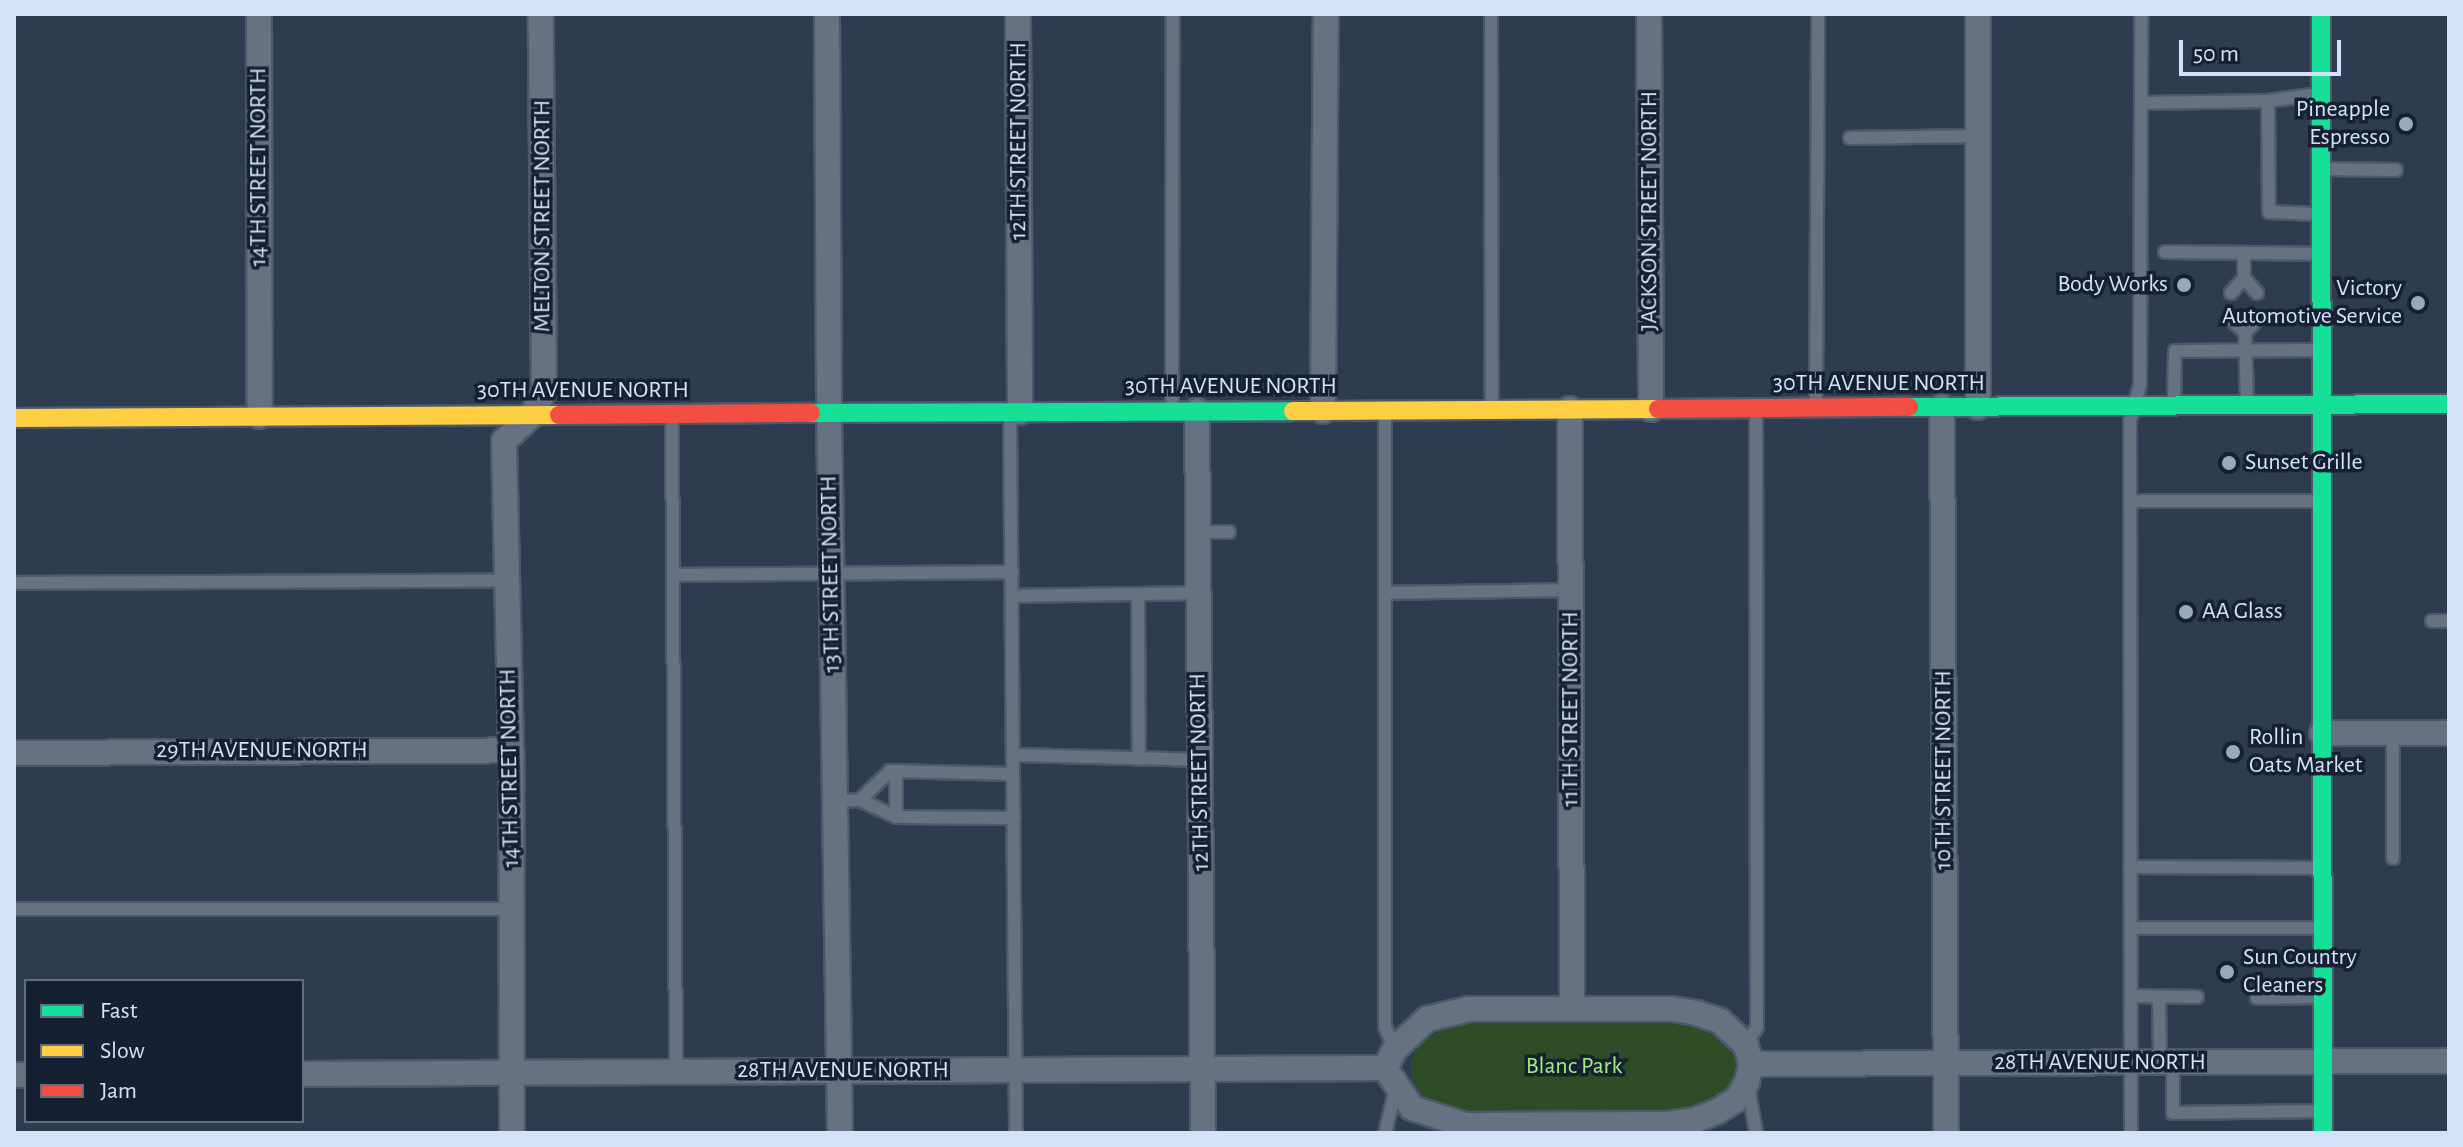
<!DOCTYPE html>
<html>
<head>
<meta charset="utf-8">
<style>
	body { margin:0 }
	#map { position:relative; width:2463px; height:1147px; overflow:hidden; background:#2d3c50; font-family:"Alegreya Sans",sans-serif }
	div>[style] { position:absolute }
	[style*='--x'] { left:calc(var(--x)*1px); top:calc(var(--y)*1px); width:calc(var(--w)*1px); rotate:calc(var(--a)*1deg) }
	.green>* { inset:0; background:#2e4c25 }
	.roads { filter:drop-shadow(2px 0 #4c596b) drop-shadow(-2px 0 #4c596b) drop-shadow(0 2px #4c596b) drop-shadow(0 -2px #4c596b) }
	.lane>* { height:12px; margin:-6px; padding:0 6px; transform-origin:6px; border-radius:6px; background:#667282 }
	.street>* { height:24px; margin:-12px; padding:0 12px; transform-origin:12px; border-radius:12px; background:#667282 }
	.fast>* { height:18px; margin:-9px; padding:0 9px; transform-origin:9px; border-radius:9px; background:#16e098 }
	.slow>* { height:18px; margin:-9px; padding:0 9px; transform-origin:9px; border-radius:9px; background:#ffcf43 }
	.jam>* { height:18px; margin:-9px; padding:0 9px; transform-origin:9px; border-radius:9px; background:#f24e42 }
	.dots>* { width:22px; height:22px; translate:-50% -50%; box-sizing:border-box; border:4px solid #152132; border-radius:50% }
	span { translate:-50% -50%; white-space:nowrap; text-align:center; line-height:1.15; -webkit-text-stroke:7px #152132; paint-order:stroke }
	.poi-label { font-size:24px; color:#d2e3f9 }
	.right { translate:-100% -50%; text-align:right }
	.left { translate:0 -50%; text-align:left }
	.street-label { font-size:24px; color:#d2e3f9 }
	.park-label { font-size:24px; color:#a1ee7c }
	.frame { position:absolute; inset:0; border:16px solid #d2e3f9; pointer-events:none }
	.legend { position:absolute; left:24px; top:979px; width:280px; height:144px; box-sizing:border-box; background:#152132; border:2px solid #616f82; margin:0; padding:10px 14px; list-style:none; font-size:24px; color:#d2e3f9 }
	.legend li { display:flex; align-items:center; gap:16px; height:40px }
	.legend b { width:40px; border:2px solid #616f82 }
	.scale { position:absolute; left:2179px; top:40px; width:162px; height:36px; box-sizing:border-box; border:4px solid #d2e3f9; border-top:0; padding-left:10px; font-size:24px; line-height:28px; white-space:nowrap; color:#d2e3f9; -webkit-text-stroke:6px #152132; paint-order:stroke }
</style>
</head>
<body>
<div id="map">
	<div class="green">
		<i style="clip-path:polygon(1676px 1020px,1716px 1033px,1729px 1042px,1737px 1057px,1733px 1085px,1703px 1106px,1680px 1113px,1469px 1113px,1429px 1100px,1416px 1089px,1411px 1076px,1411px 1060px,1418px 1045px,1449px 1025px,1474px 1022px)"></i>
	</div>
	<div class="roads">
		<div class="lane">
			<i style="--x:1491;--y:14;--w:392;--a:89.9"></i>
			<i style="--x:2268;--y:101;--w:111;--a:89.5"></i>
			<i style="--x:2269;--y:212;--w:49;--a:2.3"></i>
			<i style="--x:2141;--y:103;--w:127;--a:-0.9"></i>
			<i style="--x:2268;--y:101;--w:50;--a:-8"></i>
			<i style="--x:1850;--y:138;--w:128;--a:-0.9"></i>
			<i style="--x:2325;--y:169;--w:71;--a:0.8"></i>
			<i style="--x:2165;--y:252;--w:153;--a:0.7"></i>
			<i style="--x:2244;--y:278;--w:20;--a:49"></i>
			<i style="--x:2231;--y:293;--w:20;--a:-49"></i>
			<i style="--x:2244;--y:278;--w:24;--a:-90"></i>
			<i style="--x:2230;--y:318;--w:21;--a:45"></i>
			<i style="--x:2245;--y:333;--w:69;--a:88.3"></i>
			<i style="--x:2245;--y:333;--w:20;--a:-49"></i>
			<i style="--x:2174;--y:405;--w:54;--a:-88.9"></i>
			<i style="--x:2175;--y:351;--w:144;--a:-0.4"></i>
			<i style="--x:1816;--y:407;--w:393;--a:-89.7"></i>
			<i style="--x:1172;--y:411;--w:397;--a:-89.9"></i>
			<i style="--x:1385;--y:414;--w:613;--a:90"></i>
			<i style="--x:1385;--y:1027;--w:24;--a:66"></i>
			<i style="--x:672;--y:415;--w:657;--a:89.65"></i>
			<i style="--x:1010;--y:415;--w:718;--a:89.52"></i>
			<i style="--x:2130;--y:501;--w:189;--a:0"></i>
			<i style="--x:1198;--y:532;--w:31;--a:0"></i>
			<i style="--x:673;--y:575;--w:339;--a:-0.5"></i>
			<i style="--x:14;--y:583;--w:493;--a:-0.3"></i>
			<i style="--x:1385;--y:593;--w:186;--a:-0.9"></i>
			<i style="--x:1138;--y:595;--w:164;--a:89.7"></i>
			<i style="--x:1012;--y:596;--w:187;--a:-0.9"></i>
			<i style="--x:2432;--y:621;--w:17;--a:0"></i>
			<i style="--x:2393;--y:733;--w:125;--a:90"></i>
			<i style="--x:1013;--y:755;--w:187;--a:1.5"></i>
			<i style="--x:896;--y:771;--w:46;--a:90"></i>
			<i style="--x:860;--y:800;--w:42;--a:-44"></i>
			<i style="--x:890;--y:771;--w:123;--a:1.4"></i>
			<i style="--x:835;--y:801;--w:25;--a:-2"></i>
			<i style="--x:860;--y:800;--w:40;--a:25"></i>
			<i style="--x:896;--y:817;--w:118;--a:0.5"></i>
			<i style="--x:2130;--y:867;--w:190;--a:0.3"></i>
			<i style="--x:14;--y:909;--w:497;--a:0"></i>
			<i style="--x:2131;--y:928;--w:189;--a:0"></i>
			<i style="--x:2131;--y:996;--w:66;--a:0.9"></i>
			<i style="--x:2159;--y:997;--w:65;--a:89.1"></i>
			<i style="--x:2257;--y:998;--w:63;--a:-0.9"></i>
			<i style="--x:1746;--y:1045;--w:21;--a:-59"></i>
			<i style="--x:1757;--y:1027;--w:616;--a:-90.09"></i>
			<i style="--x:2173;--y:1062;--w:51;--a:90"></i>
			<i style="--x:2173;--y:1113;--w:147;--a:-0.8"></i>
			<i style="--x:1748;--y:1085;--w:49;--a:80.5"></i>
			<i style="--x:1385;--y:1133;--w:46;--a:-76.3"></i>
			<i style="--x:2131;--y:1133;--w:713;--a:-90.08"></i>
			<i style="--x:2130;--y:420;--w:37;--a:-74"></i>
			<i style="--x:2140;--y:384;--w:370;--a:-89.8"></i>
		</div>
		<div class="street">
			<i style="--x:259;--y:14;--w:402;--a:89.9"></i>
			<i style="--x:827;--y:14;--w:399;--a:89.7"></i>
			<i style="--x:829;--y:413;--w:720;--a:89.12"></i>
			<i style="--x:1018;--y:14;--w:398;--a:89.7"></i>
			<i style="--x:1649;--y:14;--w:395;--a:89.7"></i>
			<i style="--x:1942;--y:407;--w:726;--a:89.68"></i>
			<i style="--x:1978;--y:407;--w:393;--a:-90"></i>
			<i style="--x:1570;--y:409;--w:599;--a:89.81"></i>
			<i style="--x:1197;--y:411;--w:722;--a:89.52"></i>
			<i style="--x:1323;--y:411;--w:397;--a:-89.6"></i>
			<i style="--x:2322;--y:733;--w:127;--a:0"></i>
			<i style="--x:14;--y:753;--w:497;--a:-0.3"></i>
			<i style="--x:1469;--y:1009;--w:203;--a:0"></i>
			<i style="--x:1672;--y:1009;--w:24;--a:9"></i>
			<i style="--x:1696;--y:1013;--w:25;--a:18"></i>
			<i style="--x:1720;--y:1021;--w:35;--a:43"></i>
			<i style="--x:1746;--y:1045;--w:20;--a:75"></i>
			<i style="--x:1751;--y:1064;--w:18;--a:103"></i>
			<i style="--x:1747;--y:1082;--w:20;--a:120"></i>
			<i style="--x:1737;--y:1099;--w:22;--a:148"></i>
			<i style="--x:1718;--y:1111;--w:24;--a:158"></i>
			<i style="--x:1696;--y:1120;--w:30;--a:172"></i>
			<i style="--x:1666;--y:1124;--w:201;--a:179.7"></i>
			<i style="--x:1465;--y:1125;--w:56;--a:-162.2"></i>
			<i style="--x:1412;--y:1108;--w:48;--a:-124"></i>
			<i style="--x:1385;--y:1068;--w:21;--a:-62"></i>
			<i style="--x:1395;--y:1049;--w:44;--a:-43.2"></i>
			<i style="--x:1427;--y:1019;--w:43;--a:-13.4"></i>
			<i style="--x:1751;--y:1064;--w:698;--a:-0.25"></i>
			<i style="--x:302;--y:1074;--w:1083;--a:-0.32"></i>
			<i style="--x:14;--y:1075;--w:12;--a:0"></i>
			<i style="--x:512;--y:1133;--w:383;--a:-90.1"></i>
			<i style="--x:511;--y:750;--w:309;--a:-91.3"></i>
			<i style="--x:504;--y:441;--w:38;--a:-43"></i>
			<i style="--x:532;--y:415;--w:27;--a:-63"></i>
			<i style="--x:544;--y:391;--w:377;--a:-90.5"></i>
		</div>
		<div class="fast">
			<i style="--x:2321;--y:14;--w:1119;--a:89.9"></i>
			<i style="--x:1909;--y:407;--w:540;--a:-0.32"></i>
			<i style="--x:811;--y:413;--w:482;--a:-0.2"></i>
		</div>
		<div class="slow">
			<i style="--x:1293;--y:411;--w:365;--a:-0.3"></i>
			<i style="--x:14;--y:418;--w:545;--a:-0.32"></i>
		</div>
		<div class="jam">
			<i style="--x:1658;--y:409;--w:251;--a:-0.5"></i>
			<i style="--x:559;--y:415;--w:252;--a:-0.5"></i>
		</div>
	</div>
	<div class="dots">
		<i style="left:2406px;top:124px;background:#98a9be"></i>
		<i style="left:2184px;top:285px;background:#98a9be"></i>
		<i style="left:2418px;top:303px;background:#98a9be"></i>
		<i style="left:2229px;top:463px;background:#98a9be"></i>
		<i style="left:2186px;top:612px;background:#98a9be"></i>
		<i style="left:2233px;top:752px;background:#98a9be"></i>
		<i style="left:2227px;top:972px;background:#98a9be"></i>
	</div>
	<div class="poi-label">
		<span class="right" style="left:2390px;top:124px">Pineapple<br>Espresso</span>
		<span class="right" style="left:2168px;top:285px">Body Works</span>
		<span class="right" style="left:2402px;top:303px">Victory<br>Automotive Service</span>
		<span class="left" style="left:2245px;top:463px">Sunset Grille</span>
		<span class="left" style="left:2202px;top:612px">AA Glass</span>
		<span class="left" style="left:2249px;top:752px">Rollin<br>Oats Market</span>
		<span class="left" style="left:2243px;top:972px">Sun Country<br>Cleaners</span>
	</div>
	<div class="street-label">
		<span style="left:1019px;top:141px;rotate:-90deg">12TH STREET NORTH</span>
		<span style="left:259px;top:167px;rotate:-90deg">14TH STREET NORTH</span>
		<span style="left:1650px;top:211px;rotate:-90deg">JACKSON STREET NORTH</span>
		<span style="left:543px;top:216px;rotate:-90deg">MELTON STREET NORTH</span>
		<span style="left:1879px;top:384px">30TH AVENUE NORTH</span>
		<span style="left:1231px;top:387px">30TH AVENUE NORTH</span>
		<span style="left:583px;top:391px">30TH AVENUE NORTH</span>
		<span style="left:831px;top:574px;rotate:-91deg">13TH STREET NORTH</span>
		<span style="left:1571px;top:709px;rotate:-90deg">11TH STREET NORTH</span>
		<span style="left:262px;top:751px">29TH AVENUE NORTH</span>
		<span style="left:510px;top:768px;rotate:-91deg">14TH STREET NORTH</span>
		<span style="left:1944px;top:770px;rotate:-90deg">10TH STREET NORTH</span>
		<span style="left:1200px;top:772px;rotate:-91deg">12TH STREET NORTH</span>
		<span style="left:2100px;top:1063px">28TH AVENUE NORTH</span>
		<span style="left:843px;top:1071px">28TH AVENUE NORTH</span>
	</div>
	<div class="park-label">
		<span style="left:1574px;top:1067px">Blanc Park</span>
	</div>
	<div class="frame"></div>
	<ul class="legend">
	<li><b style="height:10px;background:#16e098"></b>Fast</li>
	<li><b style="height:10px;background:#ffcf43"></b>Slow</li>
	<li><b style="height:10px;background:#f24e42"></b>Jam</li>
	</ul>
	<div class="scale">50 m</div>
</div>
</body>
</html>
